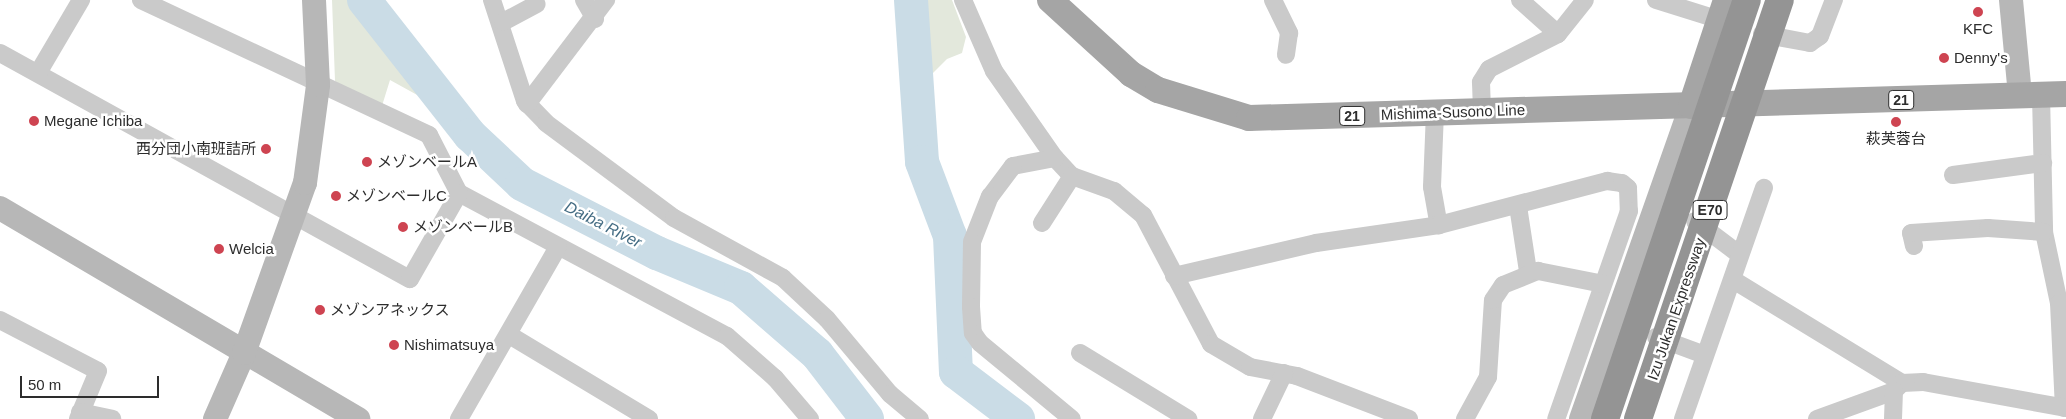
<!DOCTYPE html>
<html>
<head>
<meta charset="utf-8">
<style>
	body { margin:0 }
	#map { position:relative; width:2066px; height:419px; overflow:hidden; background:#fff; font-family:Helvetica,"Noto Sans JP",sans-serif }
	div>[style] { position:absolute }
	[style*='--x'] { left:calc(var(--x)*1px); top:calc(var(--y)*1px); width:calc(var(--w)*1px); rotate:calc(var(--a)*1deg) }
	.green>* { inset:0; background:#e3e8dc }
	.river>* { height:34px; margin:-17px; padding:0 17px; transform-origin:17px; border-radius:17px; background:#cadce6 }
	.street>* { height:18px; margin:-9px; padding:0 9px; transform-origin:9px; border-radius:9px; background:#cacaca }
	.secondary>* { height:24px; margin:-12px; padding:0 12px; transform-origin:12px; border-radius:12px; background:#b7b7b7 }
	.primary>* { height:26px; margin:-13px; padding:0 13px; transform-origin:13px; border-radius:13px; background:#a5a5a5 }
	.highway-bridge>* { height:28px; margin:-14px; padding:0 14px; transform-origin:14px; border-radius:14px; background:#949494 }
	.dots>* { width:14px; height:14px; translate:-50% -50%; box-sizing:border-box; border:2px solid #fff; border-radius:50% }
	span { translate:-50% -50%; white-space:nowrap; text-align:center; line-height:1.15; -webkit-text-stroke:5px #fff; paint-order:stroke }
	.shield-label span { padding:1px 4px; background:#fff; border:1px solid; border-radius:4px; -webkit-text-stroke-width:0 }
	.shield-label { font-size:14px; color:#2d2d2d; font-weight:700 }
	.poi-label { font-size:15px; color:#2d2d2d }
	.left { translate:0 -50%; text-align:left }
	.right { translate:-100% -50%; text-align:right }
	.street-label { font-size:15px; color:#2d2d2d }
	.water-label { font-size:16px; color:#456d84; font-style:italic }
	.scale { position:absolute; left:20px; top:376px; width:139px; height:22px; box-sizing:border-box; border:2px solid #2d2d2d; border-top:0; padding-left:6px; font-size:15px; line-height:18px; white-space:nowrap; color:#2d2d2d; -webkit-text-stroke:4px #fff; paint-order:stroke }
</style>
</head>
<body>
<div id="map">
	<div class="green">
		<i style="clip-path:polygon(332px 0,353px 0,439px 107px,390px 80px,381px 109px,335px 81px)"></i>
		<i style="clip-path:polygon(917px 0,952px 0,966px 37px,962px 53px,947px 59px,931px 75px,922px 64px)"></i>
	</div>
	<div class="river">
		<i style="--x:364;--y:0;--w:172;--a:51.9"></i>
		<i style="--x:470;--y:135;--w:71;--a:43.3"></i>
		<i style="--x:522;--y:184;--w:152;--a:27.1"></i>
		<i style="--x:657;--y:253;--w:91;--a:22.6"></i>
		<i style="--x:741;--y:288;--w:101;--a:41"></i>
		<i style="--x:817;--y:354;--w:82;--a:52.4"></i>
		<i style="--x:911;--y:0;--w:162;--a:86.1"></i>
		<i style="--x:922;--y:162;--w:79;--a:69.3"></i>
		<i style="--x:950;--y:236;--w:136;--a:87.5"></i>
		<i style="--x:956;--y:372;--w:78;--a:37.2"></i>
	</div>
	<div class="street">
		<i style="--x:141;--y:0;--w:318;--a:25.1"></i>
		<i style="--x:429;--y:135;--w:65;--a:62.7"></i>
		<i style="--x:459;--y:193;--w:304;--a:28.1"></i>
		<i style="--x:727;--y:336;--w:64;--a:41.2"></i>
		<i style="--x:775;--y:378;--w:54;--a:49.5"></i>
		<i style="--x:492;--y:0;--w:106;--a:71.9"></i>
		<i style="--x:525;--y:101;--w:30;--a:46"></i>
		<i style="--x:546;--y:123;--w:159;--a:36.6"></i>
		<i style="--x:674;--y:218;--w:124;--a:28.8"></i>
		<i style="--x:783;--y:278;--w:60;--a:43"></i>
		<i style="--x:827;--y:319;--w:98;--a:50"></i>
		<i style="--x:890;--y:394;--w:39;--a:40"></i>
		<i style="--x:584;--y:0;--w:22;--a:60"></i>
		<i style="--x:963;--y:0;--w:77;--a:66.4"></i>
		<i style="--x:994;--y:71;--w:106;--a:55"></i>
		<i style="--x:1055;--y:158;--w:25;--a:47"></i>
		<i style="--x:1072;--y:176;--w:45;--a:19.7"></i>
		<i style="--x:1114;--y:191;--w:38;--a:40"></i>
		<i style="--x:1143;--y:215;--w:146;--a:62.2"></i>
		<i style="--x:1211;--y:344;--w:45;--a:30.5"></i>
		<i style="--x:1250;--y:367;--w:48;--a:10.8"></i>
		<i style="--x:1297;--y:376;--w:120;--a:21"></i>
		<i style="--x:1273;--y:0;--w:37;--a:64"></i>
		<i style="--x:1289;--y:33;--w:22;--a:98"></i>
		<i style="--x:1520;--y:0;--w:51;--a:41.8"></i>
		<i style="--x:1656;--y:0;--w:67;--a:17.4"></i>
		<i style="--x:503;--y:22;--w:38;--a:-28"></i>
		<i style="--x:1762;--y:34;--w:49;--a:10.6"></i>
		<i style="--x:1810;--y:43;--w:12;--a:-35"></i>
		<i style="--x:1820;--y:36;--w:39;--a:-69"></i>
		<i style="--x:0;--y:53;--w:468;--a:28.9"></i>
		<i style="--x:410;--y:279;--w:99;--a:-60.3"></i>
		<i style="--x:38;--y:73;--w:85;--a:-59.5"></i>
		<i style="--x:2041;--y:95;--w:137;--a:88.7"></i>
		<i style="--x:2044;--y:232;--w:73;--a:78.1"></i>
		<i style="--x:2059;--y:303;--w:105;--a:87.3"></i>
		<i style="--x:527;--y:104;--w:131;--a:-52.8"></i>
		<i style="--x:1482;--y:111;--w:29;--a:-92"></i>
		<i style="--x:1481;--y:82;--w:15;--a:-58"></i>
		<i style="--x:1489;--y:69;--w:77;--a:-26.9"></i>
		<i style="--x:1558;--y:34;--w:43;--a:-51.5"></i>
		<i style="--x:1435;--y:112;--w:75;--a:92.3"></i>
		<i style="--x:1432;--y:187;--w:39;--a:80"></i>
		<i style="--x:1055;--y:158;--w:43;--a:169.2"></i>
		<i style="--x:1013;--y:166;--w:38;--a:127"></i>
		<i style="--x:990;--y:196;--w:49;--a:111.4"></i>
		<i style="--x:972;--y:242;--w:65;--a:90.9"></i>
		<i style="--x:971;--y:307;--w:26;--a:86"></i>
		<i style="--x:973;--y:333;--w:12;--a:55"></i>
		<i style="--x:980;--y:343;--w:119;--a:39.6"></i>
		<i style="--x:1953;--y:175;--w:91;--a:-7.6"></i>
		<i style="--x:1518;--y:206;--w:66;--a:81.3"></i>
		<i style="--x:1695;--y:221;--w:56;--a:37.1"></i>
		<i style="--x:1042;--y:223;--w:56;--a:-57.4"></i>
		<i style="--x:1914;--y:246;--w:13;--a:-103"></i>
		<i style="--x:1911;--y:233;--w:77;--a:-3.7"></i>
		<i style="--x:1988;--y:228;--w:56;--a:4.1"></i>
		<i style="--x:1174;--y:276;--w:146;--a:-13.1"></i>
		<i style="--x:1316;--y:243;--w:124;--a:-8.3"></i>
		<i style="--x:1439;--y:225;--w:174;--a:-14.7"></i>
		<i style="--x:1607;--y:181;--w:15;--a:8"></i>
		<i style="--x:1622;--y:183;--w:8;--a:40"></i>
		<i style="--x:1628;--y:188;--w:23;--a:88"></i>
		<i style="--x:1629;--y:211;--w:220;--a:109.3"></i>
		<i style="--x:1735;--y:281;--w:196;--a:31.4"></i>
		<i style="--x:0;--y:320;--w:110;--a:27.5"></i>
		<i style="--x:98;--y:371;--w:52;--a:112.6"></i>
		<i style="--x:511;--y:336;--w:161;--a:31"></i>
		<i style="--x:1656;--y:337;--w:52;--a:20.2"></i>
		<i style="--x:1080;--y:353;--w:127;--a:31.4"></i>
		<i style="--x:80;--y:412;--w:33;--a:12"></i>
		<i style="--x:459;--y:419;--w:198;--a:-60.1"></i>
		<i style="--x:1262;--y:419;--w:51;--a:-64.4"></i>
		<i style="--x:1465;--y:419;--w:48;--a:-61.3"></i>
		<i style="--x:1488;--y:377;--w:77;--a:-86.3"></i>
		<i style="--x:1493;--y:300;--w:18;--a:-56"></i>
		<i style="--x:1503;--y:285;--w:38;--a:-22"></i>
		<i style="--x:1538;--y:271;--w:66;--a:11.3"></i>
		<i style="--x:1683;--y:419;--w:245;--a:-70.7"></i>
		<i style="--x:1817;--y:419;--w:82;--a:-20"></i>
		<i style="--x:1894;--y:391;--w:11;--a:-45"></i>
		<i style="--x:1902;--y:383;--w:21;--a:-3"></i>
		<i style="--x:1923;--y:382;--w:145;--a:10.3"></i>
		<i style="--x:1893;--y:419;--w:28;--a:-88"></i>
	</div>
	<div class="secondary">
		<i style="--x:2011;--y:0;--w:95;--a:84.6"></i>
		<i style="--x:0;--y:208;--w:416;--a:30.5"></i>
		<i style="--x:215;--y:419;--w:72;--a:-66.3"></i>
		<i style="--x:244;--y:353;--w:181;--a:-70.3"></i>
		<i style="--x:305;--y:183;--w:99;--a:-82.4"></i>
		<i style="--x:318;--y:85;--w:85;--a:-92.7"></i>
		<i style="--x:1581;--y:419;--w:332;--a:-70.6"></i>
	</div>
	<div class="primary">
		<i style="--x:1050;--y:0;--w:110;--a:42.4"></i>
		<i style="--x:1131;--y:74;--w:31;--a:31"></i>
		<i style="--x:1158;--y:90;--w:95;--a:17.1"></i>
		<i style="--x:1249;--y:118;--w:817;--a:-1.68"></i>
		<i style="--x:1691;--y:106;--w:112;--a:-71.7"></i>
	</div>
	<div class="highway-bridge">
		<i style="--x:1605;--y:419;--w:442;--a:-71.3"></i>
		<i style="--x:1638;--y:419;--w:442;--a:-71.3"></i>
	</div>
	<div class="dots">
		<i style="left:1978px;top:12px;background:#ce4451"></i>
		<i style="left:1944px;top:58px;background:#ce4451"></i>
		<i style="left:34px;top:121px;background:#ce4451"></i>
		<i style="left:1896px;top:122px;background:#ce4451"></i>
		<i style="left:266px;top:149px;background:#ce4451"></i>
		<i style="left:367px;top:162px;background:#ce4451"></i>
		<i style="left:336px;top:196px;background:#ce4451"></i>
		<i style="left:403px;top:227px;background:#ce4451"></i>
		<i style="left:219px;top:249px;background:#ce4451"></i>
		<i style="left:320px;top:310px;background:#ce4451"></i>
		<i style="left:394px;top:345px;background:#ce4451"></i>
	</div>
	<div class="shield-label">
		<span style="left:1901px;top:100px">21</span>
		<span style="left:1352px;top:116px">21</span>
		<span style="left:1710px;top:210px">E70</span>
	</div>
	<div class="poi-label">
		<span style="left:1978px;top:29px">KFC</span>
		<span class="left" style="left:1954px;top:58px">Denny's</span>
		<span class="left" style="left:44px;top:121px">Megane Ichiba</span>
		<span style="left:1896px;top:139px">萩芙蓉台</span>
		<span class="right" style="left:256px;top:149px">西分団小南班詰所</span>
		<span class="left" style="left:377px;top:162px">メゾンベールA</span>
		<span class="left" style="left:346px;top:196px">メゾンベールC</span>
		<span class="left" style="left:413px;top:227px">メゾンベールB</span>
		<span class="left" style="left:229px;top:249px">Welcia</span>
		<span class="left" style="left:330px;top:310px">メゾンアネックス</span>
		<span class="left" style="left:404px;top:345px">Nishimatsuya</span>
	</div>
	<div class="street-label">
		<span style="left:1453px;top:112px;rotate:-2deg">Mishima-Susono Line</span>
		<span style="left:1676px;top:309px;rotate:-71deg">Izu Jukan Expressway</span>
	</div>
	<div class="water-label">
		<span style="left:603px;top:225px;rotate:27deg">Daiba River</span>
	</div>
	<div class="scale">50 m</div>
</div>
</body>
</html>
